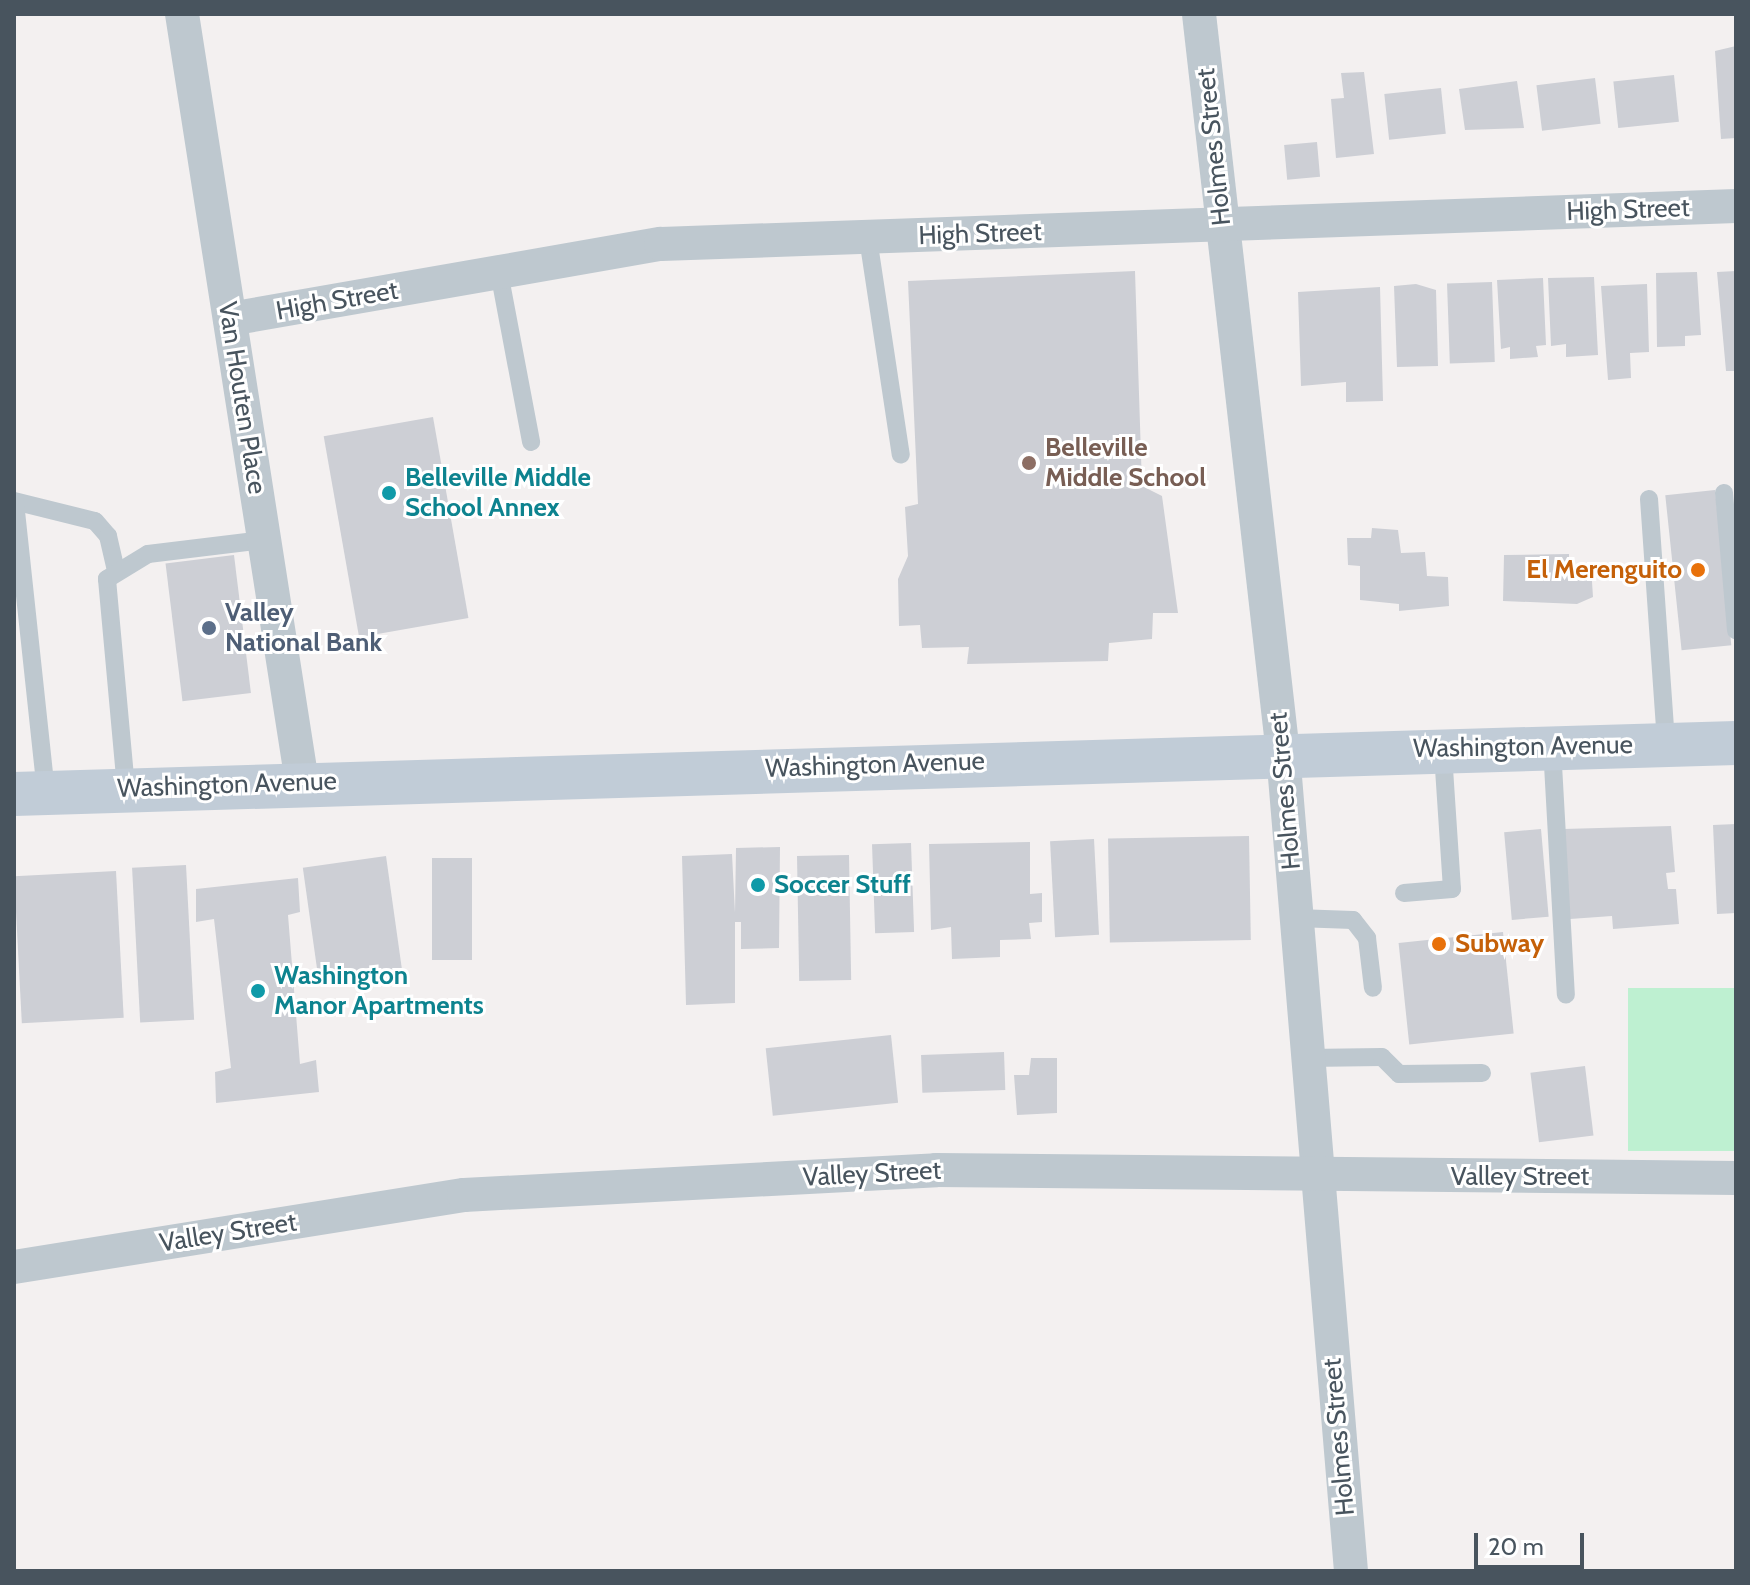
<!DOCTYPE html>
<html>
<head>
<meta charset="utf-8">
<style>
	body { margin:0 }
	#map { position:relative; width:1750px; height:1585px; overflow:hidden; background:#f3f0f0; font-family:Cabin,sans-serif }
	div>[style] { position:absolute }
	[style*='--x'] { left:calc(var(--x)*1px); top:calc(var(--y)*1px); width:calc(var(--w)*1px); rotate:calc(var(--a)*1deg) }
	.green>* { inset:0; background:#bef0d1; transform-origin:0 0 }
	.building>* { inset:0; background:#cdcfd5; transform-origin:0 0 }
	.service>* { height:18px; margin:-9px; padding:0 9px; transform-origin:9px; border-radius:9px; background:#bec8cf }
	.minor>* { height:34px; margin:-17px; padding:0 17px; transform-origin:17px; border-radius:17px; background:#bec8cf }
	.secondary>* { height:44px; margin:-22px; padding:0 22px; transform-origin:22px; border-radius:22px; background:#c1ccd7 }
	.dots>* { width:22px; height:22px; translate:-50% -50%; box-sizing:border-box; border:4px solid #fff; border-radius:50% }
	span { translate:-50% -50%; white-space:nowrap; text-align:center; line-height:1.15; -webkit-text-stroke:6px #fff; paint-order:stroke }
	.street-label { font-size:26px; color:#48545e }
	.education-label { font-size:26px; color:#785e54; font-weight:700 }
	.left { translate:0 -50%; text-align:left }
	.culture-label { font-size:26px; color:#0d838f; font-weight:700 }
	.food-label { font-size:26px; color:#c56008; font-weight:700 }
	.right { translate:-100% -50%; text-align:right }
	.service-label { font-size:26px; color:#4e5e75; font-weight:700 }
	.frame { position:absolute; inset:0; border:16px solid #48545e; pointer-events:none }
	.scale { position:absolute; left:1474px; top:1533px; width:110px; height:36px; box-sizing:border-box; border:4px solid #48545e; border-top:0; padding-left:10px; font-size:24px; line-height:28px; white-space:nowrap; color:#48545e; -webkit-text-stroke:6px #fff; paint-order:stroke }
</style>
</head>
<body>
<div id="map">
	<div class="green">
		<i style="left:1736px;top:988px;width:163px;height:108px;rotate:90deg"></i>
	</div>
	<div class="building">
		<i style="clip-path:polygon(1736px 46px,1736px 138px,1721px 139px,1715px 51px)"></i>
		<i style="clip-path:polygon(1364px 72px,1374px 154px,1336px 158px,1331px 99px,1344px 98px,1341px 73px)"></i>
		<i style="left:1674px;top:75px;width:47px;height:61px;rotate:84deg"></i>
		<i style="left:1595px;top:78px;width:46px;height:59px;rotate:83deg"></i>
		<i style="clip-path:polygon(1517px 81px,1524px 128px,1465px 130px,1459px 89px)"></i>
		<i style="left:1441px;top:88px;width:46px;height:57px;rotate:84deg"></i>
		<i style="left:1317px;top:142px;width:35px;height:33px;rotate:85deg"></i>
		<i style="clip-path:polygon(1135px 271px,1142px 486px,1162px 496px,1178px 613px,1153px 613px,1152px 639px,1109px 643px,1108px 661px,967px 664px,969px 647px,922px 648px,920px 625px,899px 626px,898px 579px,908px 556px,905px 507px,918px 504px,908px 281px)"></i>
		<i style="clip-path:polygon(1736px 271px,1736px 371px,1726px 371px,1717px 272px)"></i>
		<i style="clip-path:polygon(1697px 272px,1701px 335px,1685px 336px,1685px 346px,1657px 347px,1656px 273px)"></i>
		<i style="clip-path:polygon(1594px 277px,1598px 355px,1566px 357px,1566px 344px,1551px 346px,1548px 278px)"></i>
		<i style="clip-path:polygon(1543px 278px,1546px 345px,1536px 346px,1538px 357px,1510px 359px,1510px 347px,1501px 349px,1497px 280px)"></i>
		<i style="left:1492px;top:282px;width:80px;height:45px;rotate:88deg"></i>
		<i style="clip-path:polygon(1416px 284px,1436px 290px,1438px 366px,1397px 367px,1394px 286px)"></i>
		<i style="clip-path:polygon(1647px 284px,1649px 352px,1630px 353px,1631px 378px,1608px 380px,1601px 286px)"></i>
		<i style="clip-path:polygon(1380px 287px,1383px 401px,1346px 402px,1346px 382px,1301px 386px,1298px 292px)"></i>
		<i style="left:433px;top:417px;width:204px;height:111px;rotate:80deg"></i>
		<i style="left:1715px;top:490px;width:156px;height:50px;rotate:84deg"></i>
		<i style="clip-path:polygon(1372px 528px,1398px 530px,1401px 553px,1425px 552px,1427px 576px,1448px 577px,1449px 606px,1399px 611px,1399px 604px,1360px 600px,1360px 566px,1348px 565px,1347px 538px,1371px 538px)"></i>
		<i style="clip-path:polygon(1569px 554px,1569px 566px,1591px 566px,1593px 597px,1577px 604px,1503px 601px,1504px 555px)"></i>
		<i style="left:234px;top:555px;width:139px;height:69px;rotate:83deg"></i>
		<i style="clip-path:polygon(1736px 824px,1736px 913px,1717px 914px,1713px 825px)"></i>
		<i style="clip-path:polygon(1671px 826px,1675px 872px,1666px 873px,1668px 889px,1676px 889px,1679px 924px,1613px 929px,1612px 916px,1570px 919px,1563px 829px)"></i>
		<i style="left:1541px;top:829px;width:88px;height:37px;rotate:85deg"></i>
		<i style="left:1249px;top:836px;width:104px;height:141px;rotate:89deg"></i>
		<i style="left:1094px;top:839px;width:96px;height:44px;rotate:87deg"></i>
		<i style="clip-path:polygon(1030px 842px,1030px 894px,1042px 893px,1042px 922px,1029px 923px,1031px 939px,1000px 940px,1000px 957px,952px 959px,951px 927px,931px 930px,929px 844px)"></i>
		<i style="left:911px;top:843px;width:89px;height:39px;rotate:88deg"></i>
		<i style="clip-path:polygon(780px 847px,779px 948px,741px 949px,741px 922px,735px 922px,735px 1003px,686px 1005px,682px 856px,732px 854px,735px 913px,736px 848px)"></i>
		<i style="left:849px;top:855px;width:125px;height:52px;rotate:89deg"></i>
		<i style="left:386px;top:856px;width:118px;height:84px;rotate:82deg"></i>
		<i style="left:432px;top:858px;width:40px;height:102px"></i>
		<i style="left:186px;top:865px;width:155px;height:54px;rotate:87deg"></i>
		<i style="left:116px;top:871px;width:147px;height:102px;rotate:87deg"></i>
		<i style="clip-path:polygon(298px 878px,300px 912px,288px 915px,300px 1064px,316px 1060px,319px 1092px,216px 1103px,215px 1072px,231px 1068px,214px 919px,196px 922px,196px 889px)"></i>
		<i style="left:1503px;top:932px;width:102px;height:105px;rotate:84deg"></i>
		<i style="left:891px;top:1035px;width:68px;height:126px;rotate:84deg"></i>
		<i style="left:1004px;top:1052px;width:38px;height:83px;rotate:88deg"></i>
		<i style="clip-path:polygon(1031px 1058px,1057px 1058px,1057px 1113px,1017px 1115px,1014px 1075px,1029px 1075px)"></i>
		<i style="left:1585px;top:1066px;width:70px;height:55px;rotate:83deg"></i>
	</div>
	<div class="service">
		<i style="--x:868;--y:238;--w:219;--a:81.4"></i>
		<i style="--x:499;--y:272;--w:173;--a:79.3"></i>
		<i style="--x:1724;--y:493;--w:138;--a:85"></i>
		<i style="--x:1649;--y:499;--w:246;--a:86"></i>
		<i style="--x:14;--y:501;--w:83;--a:13.9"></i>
		<i style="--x:95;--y:521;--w:20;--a:49"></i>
		<i style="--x:108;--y:536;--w:37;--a:77"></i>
		<i style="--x:15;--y:502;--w:292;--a:83.9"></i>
		<i style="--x:1552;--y:747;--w:248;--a:86.8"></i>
		<i style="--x:126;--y:788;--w:210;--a:-95.2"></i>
		<i style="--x:107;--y:579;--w:48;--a:-31.4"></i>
		<i style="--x:148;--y:554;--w:117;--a:-6.9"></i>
		<i style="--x:1404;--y:893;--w:48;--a:-4.8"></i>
		<i style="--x:1452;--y:889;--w:137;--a:-93.8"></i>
		<i style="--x:1296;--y:918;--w:57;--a:2"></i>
		<i style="--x:1353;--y:920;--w:23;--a:52"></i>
		<i style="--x:1367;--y:938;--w:50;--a:83.2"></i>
		<i style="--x:1307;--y:1058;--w:75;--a:-0.8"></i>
		<i style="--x:1382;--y:1057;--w:24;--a:45"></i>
		<i style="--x:1399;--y:1074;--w:83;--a:-0.7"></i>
	</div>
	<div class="minor">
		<i style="--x:182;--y:14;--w:777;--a:81.12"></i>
		<i style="--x:1199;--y:14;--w:744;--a:83.52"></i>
		<i style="--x:1283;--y:753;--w:821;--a:85.25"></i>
		<i style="--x:230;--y:319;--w:437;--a:-9.9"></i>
		<i style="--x:661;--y:244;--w:1076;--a:-2.02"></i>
		<i style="--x:14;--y:1267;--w:456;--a:-9.1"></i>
		<i style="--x:464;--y:1195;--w:473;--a:-3"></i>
		<i style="--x:936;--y:1170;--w:800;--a:0.57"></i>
	</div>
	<div class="secondary">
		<i style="--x:14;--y:794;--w:1723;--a:-1.7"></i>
	</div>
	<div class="dots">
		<i style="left:1029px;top:463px;background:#8d6e63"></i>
		<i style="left:389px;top:493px;background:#0f9aa8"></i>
		<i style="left:1698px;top:570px;background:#e8710a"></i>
		<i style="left:209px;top:628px;background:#5c6f8a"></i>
		<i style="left:758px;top:885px;background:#0f9aa8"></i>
		<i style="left:1439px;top:944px;background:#e8710a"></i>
		<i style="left:258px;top:991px;background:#0f9aa8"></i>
	</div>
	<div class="street-label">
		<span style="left:1214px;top:147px;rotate:-96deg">Holmes Street</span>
		<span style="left:1628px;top:210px;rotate:-2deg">High Street</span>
		<span style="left:980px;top:234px;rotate:-2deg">High Street</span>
		<span style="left:337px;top:301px;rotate:-10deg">High Street</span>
		<span style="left:242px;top:398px;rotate:81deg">Van Houten Place</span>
		<span style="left:1523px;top:747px;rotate:-1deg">Washington Avenue</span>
		<span style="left:875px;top:765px;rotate:-2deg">Washington Avenue</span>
		<span style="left:227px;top:785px;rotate:-2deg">Washington Avenue</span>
		<span style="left:1285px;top:791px;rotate:-95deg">Holmes Street</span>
		<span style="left:872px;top:1174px;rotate:-3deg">Valley Street</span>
		<span style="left:1520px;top:1177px">Valley Street</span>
		<span style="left:228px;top:1233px;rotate:-9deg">Valley Street</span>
		<span style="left:1339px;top:1437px;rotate:-95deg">Holmes Street</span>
	</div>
	<div class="education-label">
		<span class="left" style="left:1045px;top:463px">Belleville<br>Middle School</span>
	</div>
	<div class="culture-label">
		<span class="left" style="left:405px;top:493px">Belleville Middle<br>School Annex</span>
		<span class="left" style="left:774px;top:885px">Soccer Stuff</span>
		<span class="left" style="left:274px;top:991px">Washington<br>Manor Apartments</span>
	</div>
	<div class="food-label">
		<span class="right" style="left:1682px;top:570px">El Merenguito</span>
		<span class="left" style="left:1455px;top:944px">Subway</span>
	</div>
	<div class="service-label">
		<span class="left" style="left:225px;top:628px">Valley<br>National Bank</span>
	</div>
	<div class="frame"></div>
	<div class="scale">20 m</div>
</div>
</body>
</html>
